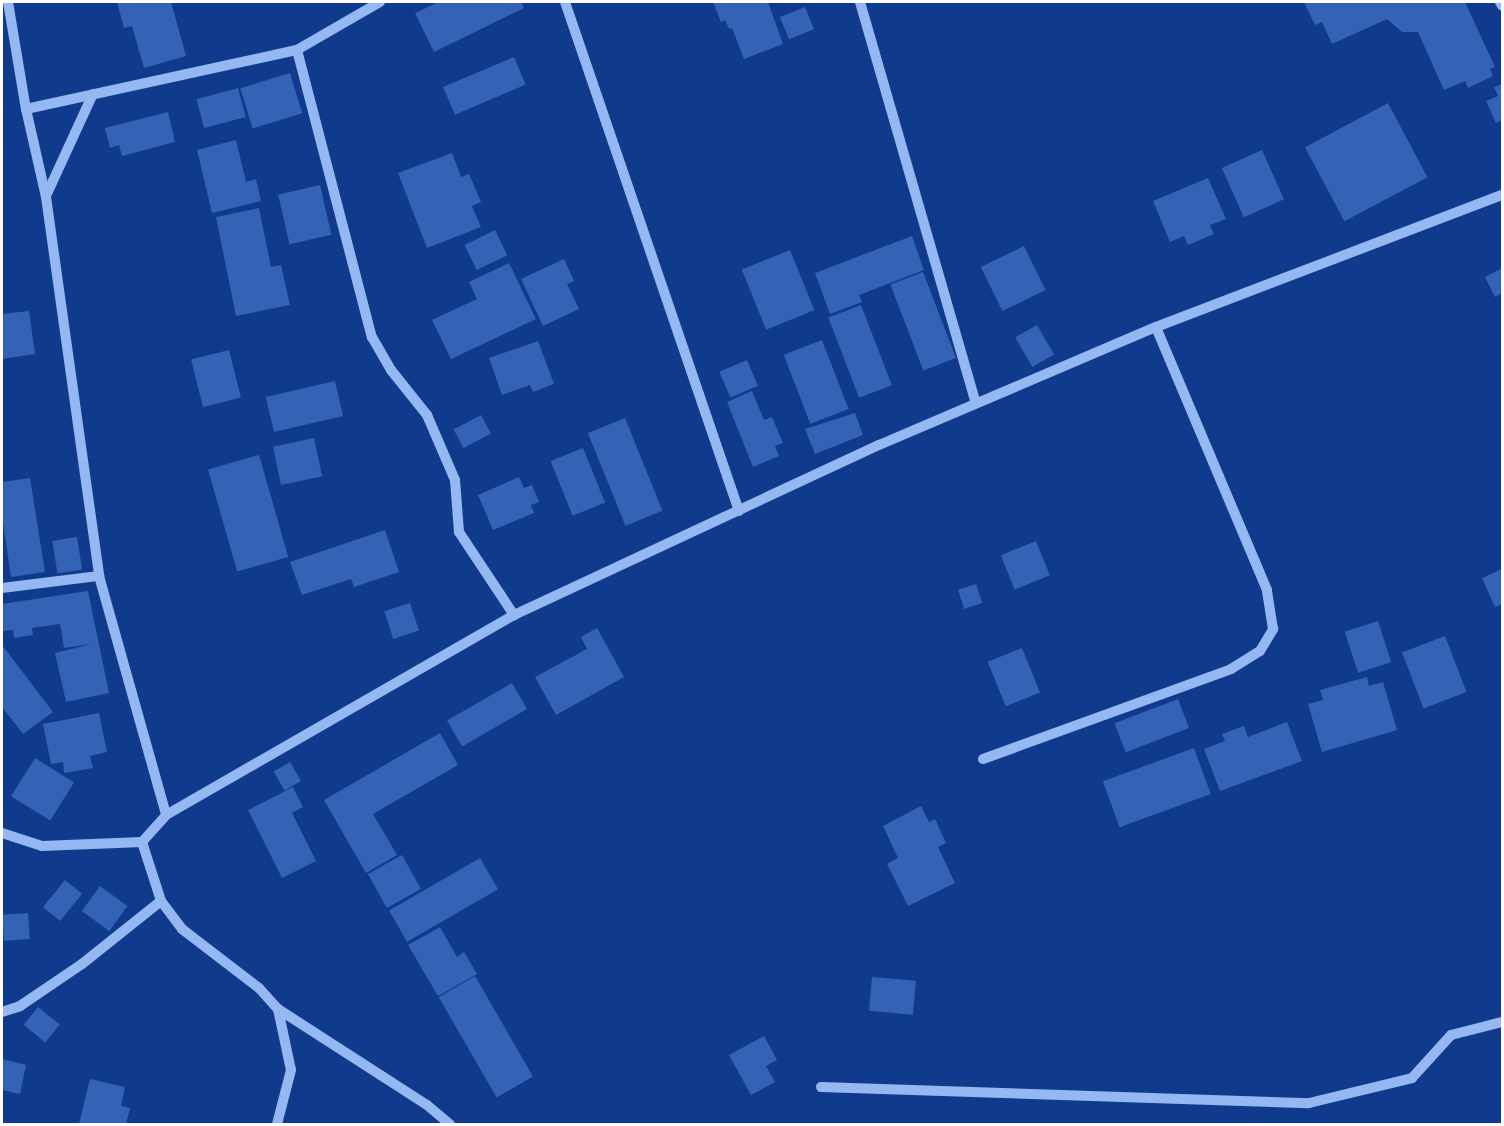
<!DOCTYPE html>
<html>
<head>
<meta charset="utf-8">
<style>
	body { margin:0 }
	#map { position:relative; width:1504px; height:1126px; overflow:hidden; background:#103b8c; font-family:"IBM Plex Sans",sans-serif }
	div>[style] { position:absolute }
	[style*='--x'] { left:calc(var(--x)*1px); top:calc(var(--y)*1px); width:calc(var(--w)*1px); rotate:calc(var(--a)*1deg) }
	.building>* { inset:0; background:#3462b4; transform-origin:0 0 }
	.minor>* { height:10px; margin:-5px; padding:0 5px; transform-origin:5px; border-radius:5px; background:#96b8f2 }
	span { translate:-50% -50%; white-space:nowrap; text-align:center; line-height:1.15; -webkit-text-stroke:4.5px #103b8c; paint-order:stroke }
	.frame { position:absolute; inset:0; border:3px solid #fff; pointer-events:none }
</style>
</head>
<body>
<div id="map">
	<div class="building">
		<i style="clip-path:polygon(117px 2px,171px 2px,186px 56px,144px 68px,132px 26px,124px 28px)"></i>
		<i style="clip-path:polygon(439px 2px,521px 2px,524px 8px,434px 52px,415px 13px)"></i>
		<i style="clip-path:polygon(713px 2px,768px 2px,783px 44px,744px 59px,732px 28px,729px 29px,725px 20px,721px 22px)"></i>
		<i style="clip-path:polygon(1304px 2px,1465px 2px,1495px 67px,1490px 69px,1493px 76px,1468px 88px,1465px 81px,1444px 90px,1418px 32px,1402px 32px,1387px 19px,1332px 44px,1322px 22px,1315px 25px)"></i>
		<i style="left:805px;top:7px;width:24px;height:27px;rotate:68deg"></i>
		<i style="left:514px;top:57px;width:30px;height:77px;rotate:67deg"></i>
		<i style="left:290px;top:73px;width:42px;height:52px;rotate:73deg"></i>
		<i style="clip-path:polygon(1502px 84px,1502px 120px,1496px 123px,1486px 101px,1498px 96px,1494px 87px)"></i>
		<i style="left:238px;top:88px;width:30px;height:43px;rotate:75deg"></i>
		<i style="left:1388px;top:103px;width:84px;height:94px;rotate:62deg"></i>
		<i style="clip-path:polygon(168px 112px,175px 142px,122px 156px,119px 145px,110px 148px,105px 128px)"></i>
		<i style="clip-path:polygon(236px 140px,246px 182px,256px 179px,261px 201px,212px 213px,197px 150px)"></i>
		<i style="left:1262px;top:150px;width:54px;height:44px;rotate:66deg"></i>
		<i style="clip-path:polygon(452px 153px,461px 177px,469px 174px,481px 202px,472px 206px,481px 227px,427px 248px,398px 173px)"></i>
		<i style="clip-path:polygon(1208px 178px,1226px 219px,1210px 225px,1214px 234px,1188px 245px,1184px 236px,1170px 242px,1153px 201px)"></i>
		<i style="left:320px;top:185px;width:51px;height:43px;rotate:77deg"></i>
		<i style="clip-path:polygon(259px 208px,271px 267px,281px 265px,290px 305px,236px 316px,216px 217px)"></i>
		<i style="left:495px;top:230px;width:28px;height:34px;rotate:64deg"></i>
		<i style="clip-path:polygon(912px 236px,924px 270px,859px 295px,862px 302px,830px 314px,815px 273px)"></i>
		<i style="left:1024px;top:246px;width:49px;height:48px;rotate:64deg"></i>
		<i style="left:790px;top:250px;width:65px;height:52px;rotate:68deg"></i>
		<i style="clip-path:polygon(564px 259px,574px 281px,567px 284px,579px 309px,543px 326px,521px 279px)"></i>
		<i style="clip-path:polygon(509px 263px,536px 319px,451px 359px,432px 320px,477px 299px,469px 282px)"></i>
		<i style="clip-path:polygon(1502px 268px,1502px 293px,1495px 297px,1485px 277px)"></i>
		<i style="left:923px;top:272px;width:92px;height:35px;rotate:69deg"></i>
		<i style="left:861px;top:305px;width:86px;height:35px;rotate:69deg"></i>
		<i style="clip-path:polygon(29px 311px,35px 354px,2px 359px,2px 314px)"></i>
		<i style="left:1037px;top:325px;width:34px;height:25px;rotate:60deg"></i>
		<i style="left:822px;top:340px;width:74px;height:41px;rotate:69deg"></i>
		<i style="clip-path:polygon(538px 341px,554px 384px,533px 392px,530px 385px,502px 395px,489px 358px)"></i>
		<i style="left:229px;top:350px;width:49px;height:39px;rotate:76deg"></i>
		<i style="left:747px;top:360px;width:28px;height:30px;rotate:67deg"></i>
		<i style="left:335px;top:381px;width:36px;height:71px;rotate:77deg"></i>
		<i style="clip-path:polygon(752px 391px,764px 420px,772px 417px,783px 443px,775px 446px,779px 456px,753px 467px,727px 402px)"></i>
		<i style="clip-path:polygon(855px 413px,863px 435px,815px 454px,805px 429px)"></i>
		<i style="left:481px;top:415px;width:21px;height:31px;rotate:62deg"></i>
		<i style="left:625px;top:418px;width:100px;height:40px;rotate:68deg"></i>
		<i style="left:314px;top:438px;width:39px;height:42px;rotate:78deg"></i>
		<i style="left:583px;top:448px;width:59px;height:35px;rotate:68deg"></i>
		<i style="left:259px;top:455px;width:106px;height:53px;rotate:74deg"></i>
		<i style="clip-path:polygon(519px 477px,524px 488px,532px 485px,539px 502px,531px 505px,534px 513px,493px 530px,478px 495px)"></i>
		<i style="clip-path:polygon(30px 478px,45px 572px,11px 577px,2px 516px,2px 482px)"></i>
		<i style="clip-path:polygon(385px 530px,399px 572px,354px 587px,351px 579px,302px 595px,290px 562px)"></i>
		<i style="left:77px;top:537px;width:33px;height:25px;rotate:81deg"></i>
		<i style="left:1036px;top:541px;width:37px;height:38px;rotate:68deg"></i>
		<i style="clip-path:polygon(1502px 569px,1502px 604px,1495px 607px,1482px 578px)"></i>
		<i style="left:976px;top:584px;width:20px;height:19px;rotate:72deg"></i>
		<i style="clip-path:polygon(88px 591px,109px 693px,66px 702px,55px 653px,92px 644px,64px 648px,60px 624px,32px 628px,33px 635px,14px 638px,13px 630px,2px 631px,2px 604px)"></i>
		<i style="left:410px;top:603px;width:29px;height:27px;rotate:72deg"></i>
		<i style="left:1378px;top:621px;width:43px;height:35px;rotate:72deg"></i>
		<i style="clip-path:polygon(597px 628px,624px 677px,556px 715px,535px 677px,587px 649px,581px 637px)"></i>
		<i style="left:1445px;top:636px;width:60px;height:46px;rotate:69deg"></i>
		<i style="clip-path:polygon(2px 645px,53px 712px,23px 734px,2px 707px)"></i>
		<i style="left:1022px;top:648px;width:48px;height:37px;rotate:68deg"></i>
		<i style="clip-path:polygon(1367px 677px,1369px 686px,1383px 682px,1397px 730px,1322px 752px,1308px 704px,1323px 700px,1320px 690px)"></i>
		<i style="left:512px;top:683px;width:30px;height:75px;rotate:60deg"></i>
		<i style="left:1178px;top:699px;width:31px;height:68px;rotate:69deg"></i>
		<i style="clip-path:polygon(99px 713px,107px 752px,90px 756px,93px 768px,64px 773px,63px 762px,51px 764px,43px 724px)"></i>
		<i style="clip-path:polygon(1287px 722px,1302px 761px,1220px 791px,1204px 749px,1225px 741px,1222px 734px,1244px 726px,1248px 737px)"></i>
		<i style="clip-path:polygon(440px 733px,458px 765px,373px 814px,397px 855px,366px 873px,324px 800px)"></i>
		<i style="left:1194px;top:748px;width:49px;height:97px;rotate:70deg"></i>
		<i style="left:35px;top:758px;width:46px;height:45px;rotate:32deg"></i>
		<i style="left:290px;top:762px;width:22px;height:19px;rotate:60deg"></i>
		<i style="clip-path:polygon(293px 787px,303px 807px,292px 813px,316px 861px,282px 878px,248px 810px)"></i>
		<i style="clip-path:polygon(921px 806px,929px 822px,935px 819px,946px 843px,938px 847px,955px 883px,908px 906px,887px 864px,898px 858px,883px 826px)"></i>
		<i style="left:402px;top:855px;width:39px;height:39px;rotate:61deg"></i>
		<i style="left:480px;top:858px;width:36px;height:105px;rotate:60deg"></i>
		<i style="left:65px;top:880px;width:22px;height:35px;rotate:39deg"></i>
		<i style="left:100px;top:886px;width:34px;height:31px;rotate:36deg"></i>
		<i style="left:28px;top:913px;width:26px;height:26px;rotate:86deg"></i>
		<i style="clip-path:polygon(440px 927px,457px 957px,464px 952px,477px 974px,438px 996px,408px 945px)"></i>
		<i style="left:475px;top:976px;width:116px;height:42px;rotate:60deg"></i>
		<i style="left:872px;top:977px;width:44px;height:34px;rotate:5deg"></i>
		<i style="left:38px;top:1007px;width:28px;height:23px;rotate:39deg"></i>
		<i style="clip-path:polygon(764px 1036px,777px 1060px,766px 1066px,775px 1082px,751px 1095px,729px 1055px)"></i>
		<i style="clip-path:polygon(2px 1059px,26px 1065px,20px 1094px,2px 1090px)"></i>
		<i style="clip-path:polygon(90px 1079px,125px 1087px,121px 1106px,130px 1108px,126px 1124px,79px 1124px)"></i>
	</div>
	<div class="minor">
		<i style="--x:8;--y:2;--w:109;--a:80.5"></i>
		<i style="--x:26;--y:109;--w:90;--a:77.2"></i>
		<i style="--x:46;--y:197;--w:383;--a:82"></i>
		<i style="--x:99;--y:576;--w:248;--a:74.3"></i>
		<i style="--x:380;--y:2;--w:96;--a:150"></i>
		<i style="--x:297;--y:50;--w:297;--a:75.4"></i>
		<i style="--x:372;--y:337;--w:38;--a:60"></i>
		<i style="--x:391;--y:370;--w:58;--a:51.3"></i>
		<i style="--x:427;--y:415;--w:71;--a:66.7"></i>
		<i style="--x:455;--y:480;--w:52;--a:85.6"></i>
		<i style="--x:459;--y:532;--w:100;--a:56.5"></i>
		<i style="--x:565;--y:2;--w:538;--a:71.13"></i>
		<i style="--x:860;--y:2;--w:417;--a:73.9"></i>
		<i style="--x:1500;--y:2;--w:4;--a:63"></i>
		<i style="--x:26;--y:109;--w:277;--a:-12.3"></i>
		<i style="--x:46;--y:196;--w:112;--a:-65.3"></i>
		<i style="--x:2;--y:588;--w:98;--a:-7.1"></i>
		<i style="--x:983;--y:759;--w:264;--a:-19.9"></i>
		<i style="--x:1231;--y:669;--w:34;--a:-32"></i>
		<i style="--x:1260;--y:651;--w:26;--a:-59"></i>
		<i style="--x:1273;--y:629;--w:39;--a:-99"></i>
		<i style="--x:1267;--y:590;--w:285;--a:-112.9"></i>
		<i style="--x:2;--y:833;--w:42;--a:18"></i>
		<i style="--x:42;--y:846;--w:100;--a:-2.3"></i>
		<i style="--x:142;--y:842;--w:36;--a:-48"></i>
		<i style="--x:166;--y:815;--w:401;--a:-29.9"></i>
		<i style="--x:514;--y:615;--w:403;--a:-25"></i>
		<i style="--x:879;--y:445;--w:301;--a:-23.1"></i>
		<i style="--x:1156;--y:327;--w:370;--a:-20.9"></i>
		<i style="--x:142;--y:842;--w:62;--a:72.1"></i>
		<i style="--x:161;--y:901;--w:35;--a:53"></i>
		<i style="--x:182;--y:929;--w:97;--a:37.5"></i>
		<i style="--x:259;--y:988;--w:28;--a:48"></i>
		<i style="--x:278;--y:1009;--w:62;--a:78"></i>
		<i style="--x:291;--y:1070;--w:56;--a:104.5"></i>
		<i style="--x:278;--y:1009;--w:177;--a:32.8"></i>
		<i style="--x:427;--y:1105;--w:30;--a:40"></i>
		<i style="--x:2;--y:1012;--w:19;--a:-18"></i>
		<i style="--x:20;--y:1006;--w:75;--a:-34.1"></i>
		<i style="--x:82;--y:964;--w:101;--a:-38.6"></i>
		<i style="--x:821;--y:1087;--w:488;--a:1.9"></i>
		<i style="--x:1309;--y:1103;--w:106;--a:-13.6"></i>
		<i style="--x:1412;--y:1078;--w:58;--a:-47.8"></i>
		<i style="--x:1451;--y:1035;--w:53;--a:-14.3"></i>
	</div>
	<div class="frame"></div>
</div>
</body>
</html>
